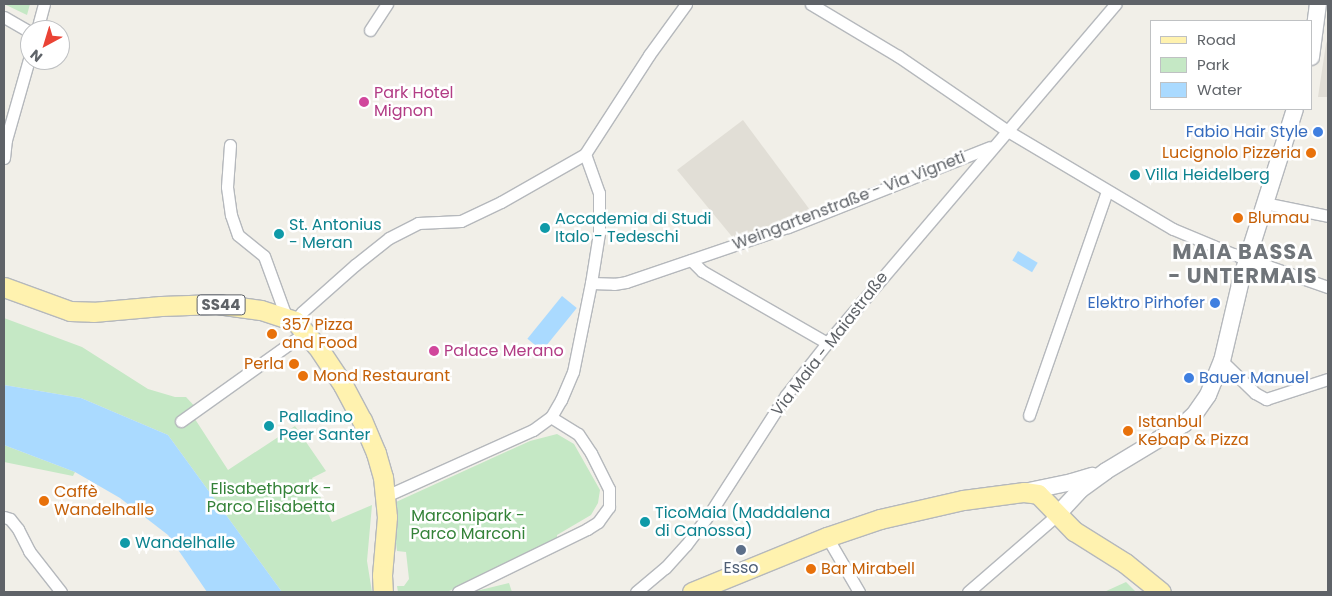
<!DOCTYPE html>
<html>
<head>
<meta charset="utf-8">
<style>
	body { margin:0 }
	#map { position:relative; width:1332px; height:596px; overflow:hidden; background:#f1efe8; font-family:Poppins,sans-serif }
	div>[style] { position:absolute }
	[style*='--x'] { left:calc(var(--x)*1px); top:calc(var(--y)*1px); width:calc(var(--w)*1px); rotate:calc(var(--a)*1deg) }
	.education>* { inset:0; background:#e1ded6 }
	.green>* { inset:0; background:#c5e8c5 }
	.water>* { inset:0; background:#aadaff; transform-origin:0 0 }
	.roads { filter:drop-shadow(1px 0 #b5b8bc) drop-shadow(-1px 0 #b5b8bc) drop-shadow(0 1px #b5b8bc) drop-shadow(0 -1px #b5b8bc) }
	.street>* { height:11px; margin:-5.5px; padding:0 5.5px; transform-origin:5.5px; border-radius:5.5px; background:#fff }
	.secondary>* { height:16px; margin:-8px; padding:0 8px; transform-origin:8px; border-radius:8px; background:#fff }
	.primary>* { height:19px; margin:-9.5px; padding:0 9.5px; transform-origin:9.5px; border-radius:9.5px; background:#fff2af }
	.dots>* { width:14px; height:14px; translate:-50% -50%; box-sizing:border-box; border:2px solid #fff; border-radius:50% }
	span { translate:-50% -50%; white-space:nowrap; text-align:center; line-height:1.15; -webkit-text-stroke:5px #fff; paint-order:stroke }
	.shield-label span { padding:1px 4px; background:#fff; border:1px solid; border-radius:4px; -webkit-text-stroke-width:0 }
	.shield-label { font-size:15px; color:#5f6368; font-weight:700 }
	.hotel-label { font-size:16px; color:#b23c85 }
	.left { translate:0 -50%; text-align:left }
	.shop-label { font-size:16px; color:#366cbe }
	.right { translate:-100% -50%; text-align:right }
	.food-label { font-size:16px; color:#c56008 }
	.culture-label { font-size:16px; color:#0d838f }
	.street-label { font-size:16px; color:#5f6368 }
	.park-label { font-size:16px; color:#348238 }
	.service-label { font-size:16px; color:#4e5e75 }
	.district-label { font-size:21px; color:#70757a; font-weight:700; letter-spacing:1px }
	.frame { position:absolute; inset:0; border:5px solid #5f6368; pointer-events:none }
	.legend { position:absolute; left:1150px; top:20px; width:162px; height:90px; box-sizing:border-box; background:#fff; border:1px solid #bfc1c3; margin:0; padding:6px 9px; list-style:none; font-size:15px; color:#5f6368 }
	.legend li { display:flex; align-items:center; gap:10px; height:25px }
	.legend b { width:25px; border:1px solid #bfc1c3 }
	.north { position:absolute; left:20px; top:20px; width:50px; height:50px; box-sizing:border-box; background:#fff; border:1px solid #bfc1c3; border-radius:50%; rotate:219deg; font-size:14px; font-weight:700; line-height:20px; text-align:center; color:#5f6368 }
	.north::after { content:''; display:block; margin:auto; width:18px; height:22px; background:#ea4335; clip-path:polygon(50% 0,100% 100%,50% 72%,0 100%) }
</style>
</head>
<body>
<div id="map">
	<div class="education">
		<i style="clip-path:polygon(1328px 38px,1328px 97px,1318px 97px,1326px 44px)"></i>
		<i style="clip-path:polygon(743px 120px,810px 210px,734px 239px,677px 170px)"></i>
	</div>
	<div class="green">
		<i style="clip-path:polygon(4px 4px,30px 4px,27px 15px)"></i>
		<i style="clip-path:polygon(4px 318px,82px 347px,148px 389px,175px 397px,186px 397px,199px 411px,193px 416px,228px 470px,295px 426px,326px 471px,312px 478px,332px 522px,372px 505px,367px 561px,372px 592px,282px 592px,168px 435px,81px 398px,4px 385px)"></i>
		<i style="clip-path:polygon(557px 434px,574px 444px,600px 490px,598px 503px,591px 515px,557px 535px,557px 539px,447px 592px,398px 592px,397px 586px,404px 586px,409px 579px,406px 552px,397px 551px,395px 536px,396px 502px,530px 441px)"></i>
		<i style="clip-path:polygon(4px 445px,75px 472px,73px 476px,4px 462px)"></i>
		<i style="clip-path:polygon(1126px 582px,1136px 592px,1104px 592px)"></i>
		<i style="clip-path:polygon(509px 583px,512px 592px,476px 592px,476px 591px)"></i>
	</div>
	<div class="water">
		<i style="left:1018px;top:251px;width:23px;height:11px;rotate:31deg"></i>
		<i style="left:562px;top:296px;width:19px;height:55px;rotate:39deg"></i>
		<i style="clip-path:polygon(4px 385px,81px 398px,168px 435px,282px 592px,207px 592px,168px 535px,120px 498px,75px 472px,4px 445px)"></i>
	</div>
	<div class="roads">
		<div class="street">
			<i style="--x:811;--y:4;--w:101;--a:30.9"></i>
			<i style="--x:898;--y:56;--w:131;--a:34.4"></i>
			<i style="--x:1006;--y:130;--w:194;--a:30.7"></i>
			<i style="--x:1173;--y:229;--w:65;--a:22.6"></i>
			<i style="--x:1233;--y:254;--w:101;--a:19.2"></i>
			<i style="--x:4;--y:17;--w:30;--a:30"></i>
			<i style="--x:37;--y:30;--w:27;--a:-75"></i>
			<i style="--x:370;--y:30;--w:31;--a:-57"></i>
			<i style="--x:230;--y:145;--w:42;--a:94.1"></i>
			<i style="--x:227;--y:187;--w:28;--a:82"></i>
			<i style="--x:231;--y:215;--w:21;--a:71"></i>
			<i style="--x:238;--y:235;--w:33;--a:39"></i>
			<i style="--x:264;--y:256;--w:59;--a:70"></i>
			<i style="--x:284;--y:311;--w:5;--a:101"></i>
			<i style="--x:4;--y:158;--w:18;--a:-84"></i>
			<i style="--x:6;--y:140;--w:87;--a:-74.1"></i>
			<i style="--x:1264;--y:203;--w:65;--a:11.5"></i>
			<i style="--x:691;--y:260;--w:16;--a:45"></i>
			<i style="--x:702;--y:271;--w:144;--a:29.9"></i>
			<i style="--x:591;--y:283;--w:23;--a:2"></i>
			<i style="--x:614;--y:284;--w:12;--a:-9"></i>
			<i style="--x:626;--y:282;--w:171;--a:-18.8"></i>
			<i style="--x:788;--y:227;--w:217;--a:-21.6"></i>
			<i style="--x:295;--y:321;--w:11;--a:-52"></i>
			<i style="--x:302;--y:312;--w:71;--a:-41.6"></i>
			<i style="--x:355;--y:265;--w:43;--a:-38.5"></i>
			<i style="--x:389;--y:238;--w:33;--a:-27"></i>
			<i style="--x:418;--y:223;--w:43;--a:-2.7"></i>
			<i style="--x:461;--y:221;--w:44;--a:-25.4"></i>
			<i style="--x:501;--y:202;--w:97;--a:-29.7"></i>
			<i style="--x:585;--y:154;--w:118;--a:-57.1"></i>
			<i style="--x:649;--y:55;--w:63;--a:-54"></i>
			<i style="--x:1222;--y:361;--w:46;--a:44.1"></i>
			<i style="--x:1255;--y:393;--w:13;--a:29"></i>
			<i style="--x:1266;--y:399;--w:65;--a:-17.9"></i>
			<i style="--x:1029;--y:415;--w:237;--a:-70.8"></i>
			<i style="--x:181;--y:421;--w:153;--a:-35.5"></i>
			<i style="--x:386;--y:496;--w:161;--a:-24.2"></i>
			<i style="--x:533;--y:430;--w:22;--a:-36"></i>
			<i style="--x:551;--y:417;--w:20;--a:-60"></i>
			<i style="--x:561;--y:400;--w:30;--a:-67"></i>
			<i style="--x:573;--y:372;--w:91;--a:-78.6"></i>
			<i style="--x:591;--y:283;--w:51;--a:-80.9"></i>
			<i style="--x:599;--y:233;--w:40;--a:-90"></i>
			<i style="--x:599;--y:193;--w:41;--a:-109.7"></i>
			<i style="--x:4;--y:517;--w:6;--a:18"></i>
			<i style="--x:10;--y:519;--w:13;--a:51"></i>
			<i style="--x:18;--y:529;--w:25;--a:63"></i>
			<i style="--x:29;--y:551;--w:52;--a:52"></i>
			<i style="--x:827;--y:537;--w:64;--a:59.8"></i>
			<i style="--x:458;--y:592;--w:144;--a:-26"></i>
			<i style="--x:587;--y:529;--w:13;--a:-32"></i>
			<i style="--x:598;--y:522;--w:19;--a:-54"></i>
			<i style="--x:609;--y:507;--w:18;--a:-90"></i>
			<i style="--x:609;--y:489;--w:40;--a:-116.6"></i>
			<i style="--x:591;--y:453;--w:23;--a:-124"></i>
			<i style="--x:578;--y:434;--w:32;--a:-148"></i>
			<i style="--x:636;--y:592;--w:38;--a:-40"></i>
			<i style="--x:665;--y:568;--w:31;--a:-48"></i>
			<i style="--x:686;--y:545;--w:40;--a:-53"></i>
			<i style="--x:710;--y:513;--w:140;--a:-57.2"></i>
			<i style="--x:786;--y:395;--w:66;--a:-51.7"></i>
			<i style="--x:827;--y:343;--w:445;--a:-49.6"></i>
			<i style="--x:968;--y:592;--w:118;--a:-40.9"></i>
		</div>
		<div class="secondary">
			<i style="--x:1311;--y:57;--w:53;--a:-82.5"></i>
			<i style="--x:1024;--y:492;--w:49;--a:-11.8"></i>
			<i style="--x:1072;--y:482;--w:21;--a:-17"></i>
			<i style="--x:1057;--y:515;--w:34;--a:-47"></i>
			<i style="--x:1080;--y:490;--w:32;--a:-36"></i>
			<i style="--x:1106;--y:471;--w:91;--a:-31.1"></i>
			<i style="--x:1184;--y:424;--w:13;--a:-42"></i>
			<i style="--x:1194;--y:415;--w:24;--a:-55"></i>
			<i style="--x:1208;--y:395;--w:37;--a:-68"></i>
			<i style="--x:1222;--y:361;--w:87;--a:-76.8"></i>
			<i style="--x:1242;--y:276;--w:175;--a:-72.4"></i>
		</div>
		<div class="primary">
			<i style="--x:4;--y:287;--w:70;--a:20"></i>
			<i style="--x:70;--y:311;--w:23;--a:2"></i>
			<i style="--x:93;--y:312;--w:68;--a:-5"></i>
			<i style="--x:161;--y:306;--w:56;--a:-2"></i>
			<i style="--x:217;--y:304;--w:44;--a:7.8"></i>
			<i style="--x:261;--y:310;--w:36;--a:18"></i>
			<i style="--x:295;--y:321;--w:33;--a:49"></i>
			<i style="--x:317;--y:346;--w:47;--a:56.3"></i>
			<i style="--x:343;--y:385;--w:40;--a:62"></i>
			<i style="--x:362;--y:420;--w:36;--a:67"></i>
			<i style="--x:376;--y:453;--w:25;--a:74"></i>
			<i style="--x:383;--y:477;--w:40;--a:84.3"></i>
			<i style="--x:387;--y:517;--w:58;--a:94.9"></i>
			<i style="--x:382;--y:575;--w:17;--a:87"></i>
			<i style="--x:692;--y:592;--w:146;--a:-22.2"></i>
			<i style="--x:827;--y:537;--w:56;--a:-18.8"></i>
			<i style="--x:880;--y:519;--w:85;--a:-12.9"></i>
			<i style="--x:963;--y:500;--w:62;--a:-7.5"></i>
			<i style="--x:1024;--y:492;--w:14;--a:8"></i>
			<i style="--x:1038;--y:494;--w:52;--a:45.8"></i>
			<i style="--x:1074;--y:531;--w:60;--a:32.1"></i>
			<i style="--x:1125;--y:563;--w:46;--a:38.9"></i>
		</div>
	</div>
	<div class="dots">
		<i style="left:364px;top:102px;background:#d1479c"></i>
		<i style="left:1318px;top:132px;background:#3f7fe0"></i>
		<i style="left:1311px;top:153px;background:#e8710a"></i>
		<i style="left:1135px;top:175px;background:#0f9aa8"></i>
		<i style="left:1238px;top:218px;background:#e8710a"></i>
		<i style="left:545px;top:228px;background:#0f9aa8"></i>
		<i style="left:279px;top:234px;background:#0f9aa8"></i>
		<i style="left:1215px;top:303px;background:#3f7fe0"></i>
		<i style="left:272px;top:334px;background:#e8710a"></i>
		<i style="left:434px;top:351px;background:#d1479c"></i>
		<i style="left:294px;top:364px;background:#e8710a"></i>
		<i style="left:303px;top:376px;background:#e8710a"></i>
		<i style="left:1189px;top:378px;background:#3f7fe0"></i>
		<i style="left:269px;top:426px;background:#0f9aa8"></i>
		<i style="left:1128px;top:431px;background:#e8710a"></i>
		<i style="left:44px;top:501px;background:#e8710a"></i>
		<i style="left:645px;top:522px;background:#0f9aa8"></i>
		<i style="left:125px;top:543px;background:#0f9aa8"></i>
		<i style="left:741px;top:550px;background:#5c6f8a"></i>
		<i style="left:811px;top:569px;background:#e8710a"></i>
	</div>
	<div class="shield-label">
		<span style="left:221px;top:305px">SS44</span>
	</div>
	<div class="hotel-label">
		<span class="left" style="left:374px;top:102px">Park Hotel<br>Mignon</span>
		<span class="left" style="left:444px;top:351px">Palace Merano</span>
	</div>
	<div class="shop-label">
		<span class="right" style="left:1308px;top:132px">Fabio Hair Style</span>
		<span class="right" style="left:1205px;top:303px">Elektro Pirhofer</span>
		<span class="left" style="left:1199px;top:378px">Bauer Manuel</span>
	</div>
	<div class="food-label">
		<span class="right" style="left:1301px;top:153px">Lucignolo Pizzeria</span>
		<span class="left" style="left:1248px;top:218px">Blumau</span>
		<span class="left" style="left:282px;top:334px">357 Pizza<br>and Food</span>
		<span class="right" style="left:284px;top:364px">Perla</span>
		<span class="left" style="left:313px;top:376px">Mond Restaurant</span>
		<span class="left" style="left:1138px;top:431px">Istanbul<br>Kebap &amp; Pizza</span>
		<span class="left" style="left:54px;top:501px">Caffè<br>Wandelhalle</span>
		<span class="left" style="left:821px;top:569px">Bar Mirabell</span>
	</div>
	<div class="culture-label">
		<span class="left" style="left:1145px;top:175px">Villa Heidelberg</span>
		<span class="left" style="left:555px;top:228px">Accademia di Studi<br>Italo - Tedeschi</span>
		<span class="left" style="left:289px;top:234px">St. Antonius<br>- Meran</span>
		<span class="left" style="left:279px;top:426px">Palladino<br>Peer Santer</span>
		<span class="left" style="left:655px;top:522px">TicoMaia (Maddalena<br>di Canossa)</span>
		<span class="left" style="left:135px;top:543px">Wandelhalle</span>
	</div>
	<div class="street-label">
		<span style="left:849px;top:201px;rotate:-21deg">Weingartenstraße - Via Vigneti</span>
		<span style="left:830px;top:344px;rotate:-52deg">Via Maia - Maiastraße</span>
	</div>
	<div class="park-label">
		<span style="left:271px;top:498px">Elisabethpark -<br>Parco Elisabetta</span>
		<span style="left:468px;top:525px">Marconipark -<br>Parco Marconi</span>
	</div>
	<div class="service-label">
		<span style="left:741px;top:568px">Esso</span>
	</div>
	<div class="district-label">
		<span style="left:1243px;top:264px">MAIA BASSA<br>- UNTERMAIS</span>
	</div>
	<div class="frame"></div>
	<ul class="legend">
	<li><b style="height:6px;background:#fff2af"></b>Road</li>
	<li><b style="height:14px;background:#c5e8c5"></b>Park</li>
	<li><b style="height:14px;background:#aadaff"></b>Water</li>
	</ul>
	<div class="north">N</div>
</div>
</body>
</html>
